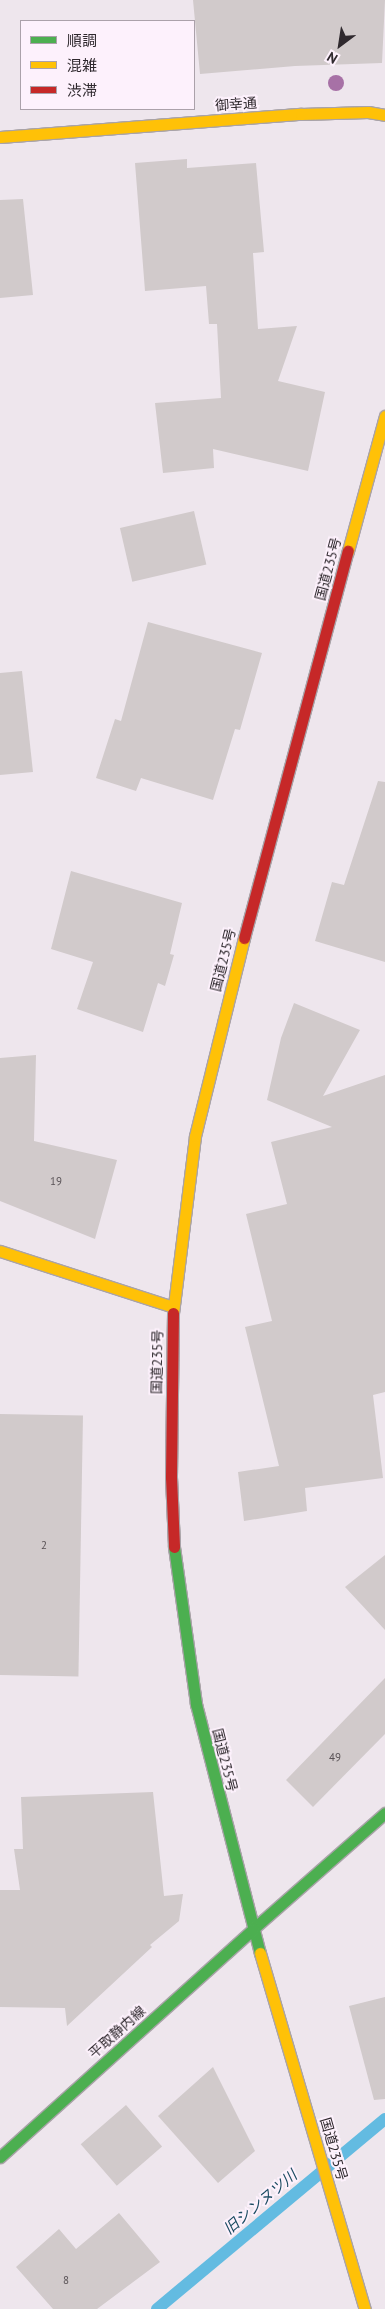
<!DOCTYPE html>
<html>
<head>
<meta charset="utf-8">
<style>
	body { margin:0 }
	#map { position:relative; width:385px; height:2309px; overflow:hidden; background:#eee6ed; font-family:"PT Sans","Noto Sans JP",sans-serif }
	div>[style] { position:absolute }
	[style*='--x'] { left:calc(var(--x)*1px); top:calc(var(--y)*1px); width:calc(var(--w)*1px); rotate:calc(var(--a)*1deg) }
	.stream>* { height:12px; margin:-6px; padding:0 6px; transform-origin:6px; border-radius:6px; background:#63bbe1 }
	.building>* { inset:0; background:#d1cacb; transform-origin:0 0 }
	.roads { filter:drop-shadow(1px 0 #a9a3a8) drop-shadow(-1px 0 #a9a3a8) drop-shadow(0 1px #a9a3a8) drop-shadow(0 -1px #a9a3a8) }
	.fast>* { height:11px; margin:-5.5px; padding:0 5.5px; transform-origin:5.5px; border-radius:5.5px; background:#4caf50 }
	.slow>* { height:11px; margin:-5.5px; padding:0 5.5px; transform-origin:5.5px; border-radius:5.5px; background:#ffc107 }
	.jam>* { height:11px; margin:-5.5px; padding:0 5.5px; transform-origin:5.5px; border-radius:5.5px; background:#c62828 }
	.trees>* { width:16px; height:16px; margin:-8px; border-radius:50%; background:#a771a6 }
	span { translate:-50% -50%; white-space:nowrap; text-align:center; line-height:1.15; -webkit-text-stroke:4px #fdf1fc; paint-order:stroke }
	.number-label { font-size:11px; color:#585155 }
	.number-label span { -webkit-text-stroke-width:0 }
	.street-label { font-size:14px; color:#2f292e }
	.water-label { font-size:15px; color:#194a60; font-style:italic }
	.legend { position:absolute; left:20px; top:20px; width:175px; height:90px; box-sizing:border-box; background:#fdf1fc; border:1px solid #aba1aa; margin:0; padding:6px 9px; list-style:none; font-size:15px; color:#2f292e }
	.legend li { display:flex; align-items:center; gap:10px; height:25px }
	.legend b { width:25px; border:1px solid #aba1aa }
	.north { position:absolute; left:315px; top:20px; width:50px; height:50px; -webkit-text-stroke:4px #fdf1fc; paint-order:stroke; rotate:211deg; font-size:14px; font-weight:700; line-height:20px; text-align:center; color:#2f292e }
	.north::after { content:''; display:block; margin:auto; width:18px; height:22px; background:#2f292e; clip-path:polygon(50% 0,100% 100%,50% 72%,0 100%) }
</style>
</head>
<body>
<div id="map">
	<div class="stream">
		<i style="--x:157;--y:2309;--w:297;--a:-39.8"></i>
	</div>
	<div class="building">
		<i style="clip-path:polygon(193px 0,385px 0,382px 63px,295px 66px,200px 74px)"></i>
		<i style="clip-path:polygon(187px 159px,187px 168px,256px 163px,264px 252px,253px 253px,258px 329px,297px 326px,278px 381px,325px 392px,308px 471px,213px 449px,214px 468px,163px 473px,155px 403px,221px 398px,217px 324px,209px 324px,206px 286px,145px 291px,135px 163px)"></i>
		<i style="clip-path:polygon(23px 199px,33px 295px,0 298px,0 200px)"></i>
		<i style="left:194px;top:511px;width:55px;height:76px;rotate:77deg"></i>
		<i style="clip-path:polygon(148px 622px,262px 653px,240px 730px,235px 729px,213px 800px,141px 778px,136px 791px,96px 778px,115px 719px,121px 721px)"></i>
		<i style="clip-path:polygon(22px 671px,33px 772px,0 775px,0 673px)"></i>
		<i style="clip-path:polygon(378px 781px,385px 782px,385px 962px,315px 941px,332px 882px,344px 885px)"></i>
		<i style="clip-path:polygon(71px 871px,182px 903px,170px 954px,174px 955px,165px 986px,158px 983px,143px 1032px,77px 1009px,93px 962px,51px 949px)"></i>
		<i style="clip-path:polygon(294px 1003px,360px 1030px,323px 1096px,385px 1075px,385px 1392px,373px 1395px,383px 1478px,305px 1488px,307px 1511px,244px 1521px,238px 1472px,279px 1466px,245px 1327px,272px 1321px,246px 1214px,287px 1204px,271px 1142px,332px 1127px,267px 1100px,281px 1038px)"></i>
		<i style="clip-path:polygon(36px 1055px,34px 1141px,117px 1160px,95px 1239px,0 1201px,0 1058px)"></i>
		<i style="left:0;top:1414px;width:83px;height:261px;rotate:1deg"></i>
		<i style="clip-path:polygon(385px 1555px,385px 1630px,345px 1587px)"></i>
		<i style="clip-path:polygon(385px 1678px,385px 1734px,313px 1807px,286px 1780px)"></i>
		<i style="clip-path:polygon(153px 1792px,164px 1896px,183px 1894px,179px 1921px,150px 1945px,152px 1947px,67px 2026px,65px 2008px,0 2007px,0 1890px,20px 1890px,14px 1849px,23px 1849px,21px 1797px)"></i>
		<i style="clip-path:polygon(385px 1997px,385px 2099px,374px 2100px,349px 2006px)"></i>
		<i style="clip-path:polygon(213px 2067px,255px 2151px,218px 2183px,158px 2116px)"></i>
		<i style="left:126px;top:2105px;width:55px;height:60px;rotate:49deg"></i>
		<i style="clip-path:polygon(119px 2213px,160px 2262px,97px 2309px,53px 2309px,16px 2267px,59px 2229px,76px 2249px)"></i>
	</div>
	<div class="roads">
		<div class="fast">
			<i style="--x:174;--y:1547;--w:159;--a:82"></i>
			<i style="--x:196;--y:1704;--w:257;--a:75.6"></i>
			<i style="--x:253;--y:1929;--w:176;--a:-41.3"></i>
			<i style="--x:0;--y:2157;--w:341;--a:-42"></i>
		</div>
		<div class="slow">
			<i style="--x:0;--y:137;--w:302;--a:-4.4"></i>
			<i style="--x:301;--y:114;--w:67;--a:-1.7"></i>
			<i style="--x:368;--y:112;--w:17;--a:10"></i>
			<i style="--x:348;--y:551;--w:140;--a:-74.7"></i>
			<i style="--x:0;--y:1251;--w:182;--a:17.9"></i>
			<i style="--x:173;--y:1313;--w:178;--a:-82.9"></i>
			<i style="--x:195;--y:1136;--w:204;--a:-76.1"></i>
			<i style="--x:260;--y:1953;--w:371;--a:73.6"></i>
		</div>
		<div class="jam">
			<i style="--x:244;--y:938;--w:401;--a:-75"></i>
			<i style="--x:173;--y:1313;--w:164;--a:90.7"></i>
			<i style="--x:171;--y:1477;--w:70;--a:87.5"></i>
		</div>
	</div>
	<div class="trees">
		<i style="left:336px;top:83px"></i>
	</div>
	<div class="number-label">
		<span style="left:56px;top:1181px">19</span>
		<span style="left:44px;top:1545px">2</span>
		<span style="left:335px;top:1757px">49</span>
		<span style="left:66px;top:2280px">8</span>
	</div>
	<div class="street-label">
		<span style="left:236px;top:104px;rotate:-4deg">御幸通</span>
		<span style="left:328px;top:569px;rotate:-75deg">国道235号</span>
		<span style="left:223px;top:960px;rotate:-76deg">国道235号</span>
		<span style="left:157px;top:1362px;rotate:-89deg">国道235号</span>
		<span style="left:225px;top:1760px;rotate:76deg">国道235号</span>
		<span style="left:117px;top:2032px;rotate:-42deg">平取静内線</span>
		<span style="left:334px;top:2149px;rotate:74deg">国道235号</span>
	</div>
	<div class="water-label">
		<span style="left:260px;top:2202px;rotate:-40deg">旧シンヌツ川</span>
	</div>
	<ul class="legend">
	<li><b style="height:6px;background:#4caf50"></b>順調</li>
	<li><b style="height:6px;background:#ffc107"></b>混雑</li>
	<li><b style="height:6px;background:#c62828"></b>渋滞</li>
	</ul>
	<div class="north">N</div>
</div>
</body>
</html>
